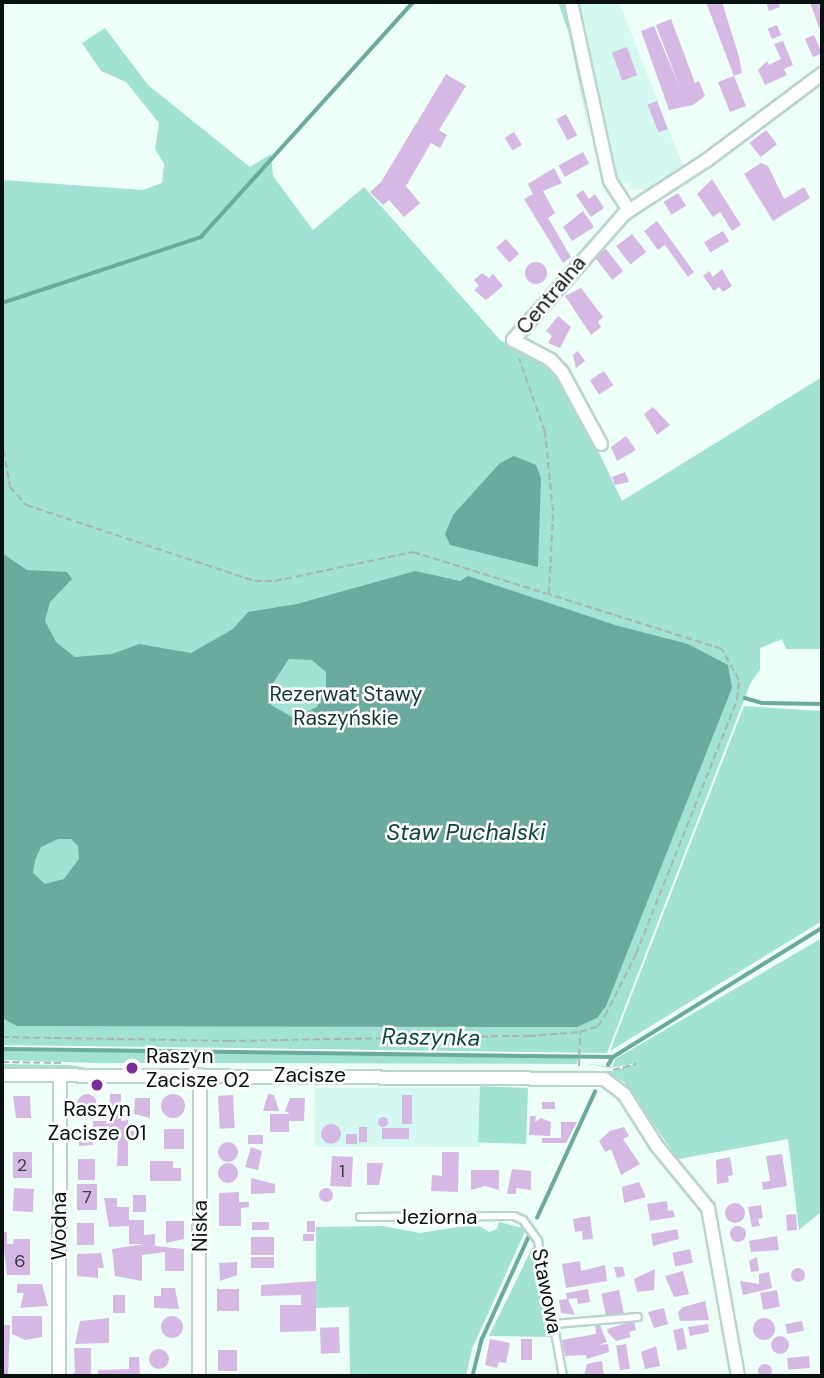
<!DOCTYPE html>
<html>
<head>
<meta charset="utf-8">
<style>
	body { margin:0 }
	#map { position:relative; width:824px; height:1378px; overflow:hidden; background:#eefffa; font-family:"DM Sans",sans-serif }
	div>[style] { position:absolute }
	[style*='--x'] { left:calc(var(--x)*1px); top:calc(var(--y)*1px); width:calc(var(--w)*1px); rotate:calc(var(--a)*1deg) }
	.built>* { inset:0; background:#d4f9f0; transform-origin:0 0 }
	.green>* { inset:0; background:#a2e2d3; transform-origin:0 0 }
	.water>* { inset:0; background:#6bab9d }
	.stream>* { height:3.5px; margin:-1.75px; padding:0 1.75px; transform-origin:1.75px; border-radius:1.75px; background:#6bab9d }
	.building>* { inset:0; background:#d6b8e5; transform-origin:0 0 }
	.round { border-radius:50% }
	.path>* { height:2px; margin-top:-1px; transform-origin:0; background:repeating-linear-gradient(90deg,#a6b5b1 0 7px,transparent 0 10.5px) }
	.roads { filter:drop-shadow(2px 0 #bad5ce) drop-shadow(-2px 0 #bad5ce) drop-shadow(0 2px #bad5ce) drop-shadow(0 -2px #bad5ce) }
	.lane>* { height:6px; margin:-3px; padding:0 3px; transform-origin:3px; border-radius:3px; background:#fff }
	.street>* { height:12px; margin:-6px; padding:0 6px; transform-origin:6px; border-radius:6px; background:#fff }
	.dots>* { width:19px; height:19px; translate:-50% -50%; box-sizing:border-box; border:4px solid #fff; border-radius:50% }
	span { translate:-50% -50%; white-space:nowrap; text-align:center; line-height:1.15; -webkit-text-stroke:5px #fff; paint-order:stroke }
	.number-label { font-size:18px; color:#3b3b44 }
	.number-label span { -webkit-text-stroke-width:0 }
	.street-label { font-size:21px; color:#07110f }
	.park-label { font-size:21px; color:#15352f }
	.poi-label { font-size:21px; color:#07110f }
	.left { translate:0 -50%; text-align:left }
	.water-label { font-size:23px; color:#0d473d; font-style:italic }
	.frame { position:absolute; inset:0; border:4px solid #07110f; pointer-events:none }
</style>
</head>
<body>
<div id="map">
	<div class="built">
		<i style="clip-path:polygon(578px 2px,619px 2px,683px 166px,646px 190px,629px 189px,630px 183px,621px 184px,613px 171px)"></i>
		<i style="left:315px;top:1088px;width:165px;height:59px"></i>
	</div>
	<div class="green">
		<i style="clip-path:polygon(558px 2px,563px 2px,567px 14px,591px 141px,569px 34px)"></i>
		<i style="clip-path:polygon(105px 28px,148px 85px,250px 167px,271px 154px,273px 176px,313px 230px,364px 187px,501px 341px,558px 366px,622px 501px,822px 377px,822px 649px,786px 649px,782px 639px,760px 648px,760px 670px,751px 682px,607px 1053px,2px 1045px,2px 180px,143px 190px,162px 183px,164px 164px,155px 149px,159px 123px,126px 82px,101px 71px,82px 43px)"></i>
		<i style="clip-path:polygon(744px 706px,822px 711px,822px 921px,610px 1051px)"></i>
		<i style="clip-path:polygon(822px 938px,822px 1211px,799px 1230px,788px 1139px,679px 1159px,694px 1182px,624px 1082px,607px 1072px,183px 1069px,615px 1071px,636px 1063px,611px 1068px,580px 1063px,613px 1067px,615px 1059px)"></i>
		<i style="clip-path:polygon(2px 1051px,496px 1054px,578px 1058px,577px 1064px,100px 1063px,2px 1060px)"></i>
		<i style="clip-path:polygon(2px 1064px,69px 1065px,100px 1070px,2px 1070px)"></i>
		<i style="left:528px;top:1088px;width:56px;height:48px;rotate:92deg"></i>
		<i style="clip-path:polygon(499px 1222px,526px 1229px,472px 1349px,466px 1376px,350px 1376px,349px 1307px,316px 1308px,316px 1227px,382px 1226px,420px 1233px,476px 1224px,489px 1232px,497px 1229px)"></i>
		<i style="clip-path:polygon(533px 1246px,550px 1337px,489px 1336px)"></i>
	</div>
	<div class="water">
		<i style="clip-path:polygon(514px 456px,536px 465px,541px 478px,538px 567px,450px 545px,445px 534px,453px 515px,500px 463px)"></i>
		<i style="clip-path:polygon(evenodd,2px 553px,27px 570px,67px 572px,72px 579px,50px 602px,45px 621px,56px 642px,75px 657px,112px 654px,139px 644px,191px 653px,233px 629px,248px 612px,297px 604px,415px 571px,460px 581px,468px 576px,615px 625px,688px 644px,728px 665px,732px 688px,606px 1006px,597px 1018px,577px 1027px,17px 1026px,2px 1018px,2px 553px,289px 659px,312px 660px,326px 672px,326px 686px,317px 707px,294px 718px,271px 705px,273px 683px,289px 659px,2px 553px,58px 839px,71px 839px,78px 846px,79px 859px,64px 879px,45px 884px,33px 873px,35px 860px,41px 847px,58px 839px)"></i>
	</div>
	<div class="stream">
		<i style="--x:2;--y:303;--w:210;--a:-18.3"></i>
		<i style="--x:201;--y:237;--w:316;--a:-47.9"></i>
		<i style="--x:745;--y:698;--w:18;--a:16"></i>
		<i style="--x:762;--y:703;--w:60;--a:1"></i>
		<i style="--x:2;--y:1049;--w:611;--a:0.75"></i>
		<i style="--x:613;--y:1057;--w:246;--a:-31.7"></i>
		<i style="--x:608;--y:1065;--w:9;--a:-58"></i>
		<i style="--x:537;--y:1218;--w:139;--a:-65.3"></i>
		<i style="--x:473;--y:1374;--w:36;--a:-76"></i>
		<i style="--x:482;--y:1339;--w:113;--a:-65.5"></i>
	</div>
	<div class="building">
		<i style="clip-path:polygon(706px 2px,722px 2px,739px 57px,742px 73px,734px 76px,746px 106px,730px 112px,718px 82px,734px 76px)"></i>
		<i style="clip-path:polygon(766px 2px,778px 2px,780px 7px,769px 11px)"></i>
		<i style="clip-path:polygon(810px 2px,819px 2px,822px 27px,819px 28px)"></i>
		<i style="clip-path:polygon(671px 19px,695px 83px,699px 81px,705px 96px,693px 105px,669px 110px,641px 31px,654px 26px,680px 88px,656px 25px)"></i>
		<i style="left:777px;top:25px;width:11px;height:10px;rotate:68deg"></i>
		<i style="left:814px;top:35px;width:20px;height:10px;rotate:66deg"></i>
		<i style="clip-path:polygon(783px 41px,793px 65px,784px 69px,787px 75px,765px 85px,758px 70px,767px 61px,769px 65px,781px 59px,774px 44px)"></i>
		<i style="left:627px;top:47px;width:30px;height:16px;rotate:70deg"></i>
		<i style="clip-path:polygon(446px 74px,466px 86px,439px 130px,447px 135px,440px 148px,431px 143px,406px 186px,420px 203px,404px 217px,389px 200px,383px 205px,370px 192px,381px 182px)"></i>
		<i style="left:657px;top:101px;width:30px;height:10px;rotate:69deg"></i>
		<i style="left:566px;top:114px;width:24px;height:11px;rotate:62deg"></i>
		<i style="left:766px;top:130px;width:18px;height:21px;rotate:52deg"></i>
		<i style="left:514px;top:132px;width:15px;height:11px;rotate:58deg"></i>
		<i style="left:583px;top:152px;width:13px;height:28px;rotate:61deg"></i>
		<i style="clip-path:polygon(761px 163px,768px 166px,784px 199px,804px 187px,810px 198px,773px 221px,744px 174px)"></i>
		<i style="clip-path:polygon(554px 168px,562px 183px,543px 191px,555px 213px,548px 218px,571px 257px,563px 263px,524px 199px,533px 194px,528px 184px)"></i>
		<i style="clip-path:polygon(712px 179px,741px 225px,732px 231px,720px 212px,713px 217px,697px 194px)"></i>
		<i style="clip-path:polygon(583px 190px,589px 199px,595px 194px,604px 208px,591px 217px,576px 195px)"></i>
		<i style="left:678px;top:193px;width:15px;height:17px;rotate:58deg"></i>
		<i style="clip-path:polygon(583px 211px,594px 227px,572px 241px,563px 227px)"></i>
		<i style="clip-path:polygon(657px 221px,694px 272px,688px 277px,665px 245px,658px 250px,644px 231px)"></i>
		<i style="left:723px;top:231px;width:12px;height:22px;rotate:59deg"></i>
		<i style="left:632px;top:234px;width:23px;height:20px;rotate:52deg"></i>
		<i style="left:506px;top:239px;width:20px;height:13px;rotate:49deg"></i>
		<i style="left:606px;top:249px;width:28px;height:14px;rotate:52deg"></i>
		<i class="round" style="left:525px;top:262px;width:22px;height:22px"></i>
		<i style="clip-path:polygon(722px 269px,732px 286px,723px 292px,719px 287px,714px 291px,703px 276px,709px 271px,713px 277px)"></i>
		<i style="clip-path:polygon(482px 273px,489px 278px,493px 274px,503px 286px,486px 300px,474px 290px,479px 286px,474px 280px)"></i>
		<i style="clip-path:polygon(581px 288px,603px 317px,598px 322px,601px 327px,591px 335px,565px 296px)"></i>
		<i style="clip-path:polygon(558px 316px,571px 327px,560px 348px,548px 343px,552px 336px,546px 331px)"></i>
		<i style="clip-path:polygon(578px 351px,585px 361px,576px 368px,573px 355px)"></i>
		<i style="left:604px;top:371px;width:17px;height:17px;rotate:57deg"></i>
		<i style="clip-path:polygon(653px 407px,670px 425px,657px 435px,644px 414px)"></i>
		<i style="clip-path:polygon(626px 436px,636px 450px,617px 461px,611px 447px)"></i>
		<i style="clip-path:polygon(625px 472px,629px 482px,615px 485px,612px 477px)"></i>
		<i style="clip-path:polygon(110px 1094px,121px 1094px,121px 1121px,128px 1120px,128px 1131px,139px 1131px,139px 1139px,128px 1139px,128px 1166px,117px 1166px,118px 1133px,93px 1133px,93px 1145px,79px 1146px,79px 1129px,93px 1129px,93px 1121px,109px 1121px)"></i>
		<i style="clip-path:polygon(268px 1094px,274px 1095px,279px 1111px,263px 1111px)"></i>
		<i class="round" style="left:161px;top:1094px;width:24px;height:24px"></i>
		<i class="round" style="left:77px;top:1094px;width:20px;height:20px"></i>
		<i style="left:233px;top:1095px;width:33px;height:15px;rotate:87deg"></i>
		<i style="left:402px;top:1095px;width:10px;height:29px"></i>
		<i style="clip-path:polygon(13px 1096px,30px 1096px,31px 1118px,16px 1118px)"></i>
		<i style="clip-path:polygon(135px 1098px,150px 1098px,150px 1118px,134px 1114px)"></i>
		<i style="clip-path:polygon(290px 1098px,305px 1098px,304px 1121px,289px 1121px,289px 1132px,270px 1132px,270px 1114px,290px 1114px,285px 1111px)"></i>
		<i style="left:542px;top:1102px;width:13px;height:7px"></i>
		<i style="clip-path:polygon(530px 1116px,536px 1116px,535px 1122px,541px 1118px,551px 1122px,550px 1136px,529px 1135px)"></i>
		<i class="round" style="left:378px;top:1117px;width:10px;height:10px"></i>
		<i style="clip-path:polygon(561px 1122px,577px 1122px,566px 1143px,542px 1143px,542px 1138px,561px 1138px)"></i>
		<i class="round" style="left:321px;top:1124px;width:20px;height:20px"></i>
		<i style="left:359px;top:1127px;width:8px;height:15px"></i>
		<i style="clip-path:polygon(624px 1127px,629px 1136px,623px 1139px,640px 1164px,621px 1175px,611px 1149px,605px 1152px,599px 1141px,610px 1131px)"></i>
		<i style="left:409px;top:1128px;width:11px;height:27px;rotate:90deg"></i>
		<i style="left:164px;top:1129px;width:20px;height:20px"></i>
		<i style="left:346px;top:1134px;width:11px;height:10px"></i>
		<i style="left:248px;top:1135px;width:15px;height:9px"></i>
		<i class="round" style="left:218px;top:1142px;width:20px;height:20px"></i>
		<i style="clip-path:polygon(251px 1147px,262px 1151px,258px 1170px,245px 1167px)"></i>
		<i style="left:13px;top:1152px;width:19px;height:26px"></i>
		<i style="clip-path:polygon(442px 1152px,459px 1152px,458px 1192px,431px 1191px,432px 1175px,442px 1176px)"></i>
		<i style="clip-path:polygon(782px 1154px,787px 1186px,763px 1190px,762px 1182px,770px 1181px,766px 1156px)"></i>
		<i style="left:332px;top:1156px;width:21px;height:30px;rotate:3deg"></i>
		<i style="clip-path:polygon(730px 1157px,733px 1175px,728px 1176px,729px 1182px,717px 1184px,716px 1160px)"></i>
		<i style="left:78px;top:1159px;width:17px;height:21px"></i>
		<i style="clip-path:polygon(150px 1161px,173px 1161px,173px 1168px,181px 1168px,181px 1181px,150px 1181px)"></i>
		<i style="clip-path:polygon(367px 1163px,383px 1163px,379px 1185px,367px 1185px)"></i>
		<i class="round" style="left:218px;top:1163px;width:20px;height:20px"></i>
		<i style="clip-path:polygon(512px 1169px,531px 1171px,531px 1190px,516px 1188px,516px 1194px,507px 1194px)"></i>
		<i style="clip-path:polygon(471px 1170px,499px 1170px,499px 1190px,485px 1186px,471px 1190px)"></i>
		<i style="clip-path:polygon(251px 1178px,275px 1184px,275px 1193px,251px 1194px)"></i>
		<i style="clip-path:polygon(639px 1182px,646px 1197px,624px 1203px,622px 1187px)"></i>
		<i style="left:77px;top:1184px;width:20px;height:26px"></i>
		<i class="round" style="left:319px;top:1188px;width:14px;height:14px"></i>
		<i style="left:14px;top:1188px;width:20px;height:23px;rotate:3deg"></i>
		<i style="clip-path:polygon(239px 1192px,239px 1202px,249px 1202px,249px 1207px,241px 1208px,241px 1226px,219px 1226px,219px 1193px)"></i>
		<i style="left:133px;top:1195px;width:13px;height:17px"></i>
		<i style="clip-path:polygon(104px 1198px,117px 1198px,117px 1207px,129px 1207px,129px 1220px,144px 1220px,144px 1235px,155px 1234px,155px 1246px,184px 1249px,184px 1271px,165px 1271px,165px 1252px,142px 1255px,142px 1281px,115px 1276px,112px 1249px,144px 1244px,129px 1244px,129px 1226px,109px 1227px)"></i>
		<i style="clip-path:polygon(667px 1201px,668px 1211px,673px 1210px,675px 1217px,650px 1221px,647px 1204px)"></i>
		<i class="round" style="left:725px;top:1203px;width:20px;height:20px"></i>
		<i style="clip-path:polygon(761px 1205px,763px 1218px,758px 1219px,760px 1226px,752px 1227px,748px 1207px)"></i>
		<i style="left:796px;top:1214px;width:16px;height:10px;rotate:86deg"></i>
		<i style="clip-path:polygon(590px 1216px,593px 1239px,583px 1240px,582px 1231px,575px 1232px,573px 1219px)"></i>
		<i style="clip-path:polygon(166px 1221px,184px 1221px,184px 1239px,166px 1243px)"></i>
		<i style="left:307px;top:1221px;width:8px;height:11px"></i>
		<i style="left:252px;top:1222px;width:17px;height:8px"></i>
		<i style="left:94px;top:1223px;width:22px;height:17px;rotate:90deg"></i>
		<i class="round" style="left:730px;top:1226px;width:16px;height:16px"></i>
		<i style="clip-path:polygon(677px 1229px,679px 1239px,653px 1246px,651px 1234px)"></i>
		<i style="clip-path:polygon(2px 1232px,7px 1232px,7px 1244px,13px 1244px,14px 1239px,30px 1239px,30px 1275px,7px 1275px)"></i>
		<i style="left:314px;top:1234px;width:7px;height:11px;rotate:90deg"></i>
		<i style="clip-path:polygon(777px 1236px,779px 1250px,751px 1252px,749px 1241px)"></i>
		<i style="left:274px;top:1237px;width:18px;height:23px;rotate:90deg"></i>
		<i style="left:690px;top:1249px;width:14px;height:18px;rotate:78deg"></i>
		<i style="clip-path:polygon(101px 1253px,104px 1268px,98px 1268px,98px 1278px,77px 1276px,77px 1254px)"></i>
		<i style="left:251px;top:1257px;width:23px;height:11px"></i>
		<i style="clip-path:polygon(757px 1257px,759px 1271px,751px 1272px,749px 1261px)"></i>
		<i style="clip-path:polygon(580px 1261px,581px 1271px,605px 1265px,607px 1281px,566px 1288px,562px 1264px)"></i>
		<i style="clip-path:polygon(237px 1262px,237px 1275px,220px 1281px,219px 1263px)"></i>
		<i style="clip-path:polygon(614px 1267px,623px 1267px,625px 1276px,617px 1278px)"></i>
		<i class="round" style="left:791px;top:1268px;width:14px;height:14px"></i>
		<i style="clip-path:polygon(655px 1269px,654px 1290px,637px 1292px,634px 1279px)"></i>
		<i style="clip-path:polygon(683px 1271px,689px 1294px,674px 1297px,665px 1276px)"></i>
		<i style="clip-path:polygon(769px 1272px,772px 1288px,743px 1295px,740px 1281px,759px 1284px,759px 1274px)"></i>
		<i style="clip-path:polygon(316px 1281px,316px 1331px,280px 1332px,280px 1305px,301px 1305px,301px 1295px,261px 1296px,261px 1285px)"></i>
		<i style="clip-path:polygon(17px 1284px,42px 1284px,48px 1306px,20px 1308px,24px 1293px,17px 1293px)"></i>
		<i style="clip-path:polygon(161px 1288px,175px 1288px,179px 1309px,154px 1308px,154px 1296px,161px 1296px)"></i>
		<i style="left:217px;top:1289px;width:22px;height:22px"></i>
		<i style="clip-path:polygon(588px 1289px,590px 1302px,578px 1304px,577px 1298px,568px 1299px,575px 1315px,561px 1313px,559px 1300px,567px 1299px,566px 1293px)"></i>
		<i style="left:619px;top:1290px;width:24px;height:18px;rotate:78deg"></i>
		<i style="left:777px;top:1290px;width:17px;height:17px;rotate:80deg"></i>
		<i style="left:113px;top:1295px;width:12px;height:18px"></i>
		<i style="clip-path:polygon(705px 1301px,709px 1320px,680px 1321px,678px 1312px,683px 1307px)"></i>
		<i style="clip-path:polygon(664px 1308px,668px 1324px,654px 1328px,648px 1312px)"></i>
		<i style="clip-path:polygon(12px 1316px,42px 1316px,42px 1337px,25px 1340px,12px 1334px)"></i>
		<i class="round" style="left:161px;top:1316px;width:22px;height:22px"></i>
		<i class="round" style="left:753px;top:1318px;width:22px;height:22px"></i>
		<i style="clip-path:polygon(109px 1318px,109px 1343px,75px 1344px,80px 1321px)"></i>
		<i style="clip-path:polygon(634px 1321px,636px 1330px,629px 1332px,631px 1337px,616px 1341px,608px 1333px,607px 1329px)"></i>
		<i style="left:802px;top:1321px;width:10px;height:17px;rotate:79deg"></i>
		<i style="clip-path:polygon(599px 1323px,607px 1342px,598px 1345px,608px 1344px,609px 1352px,587px 1359px,586px 1355px,565px 1356px,562px 1340px,596px 1334px,595px 1324px)"></i>
		<i style="clip-path:polygon(708px 1324px,709px 1332px,690px 1336px,688px 1327px)"></i>
		<i style="clip-path:polygon(2px 1325px,10px 1325px,8px 1376px,2px 1376px)"></i>
		<i style="left:339px;top:1327px;width:26px;height:19px;rotate:88deg"></i>
		<i style="left:683px;top:1328px;width:21px;height:10px;rotate:79deg"></i>
		<i class="round" style="left:771px;top:1336px;width:18px;height:18px"></i>
		<i style="clip-path:polygon(490px 1339px,510px 1343px,506px 1363px,499px 1362px,497px 1368px,485px 1365px)"></i>
		<i style="left:521px;top:1339px;width:11px;height:21px"></i>
		<i style="left:626px;top:1344px;width:25px;height:10px;rotate:81deg"></i>
		<i style="clip-path:polygon(656px 1346px,660px 1366px,645px 1369px,641px 1352px)"></i>
		<i style="clip-path:polygon(74px 1348px,91px 1348px,91px 1376px,70px 1376px,75px 1372px)"></i>
		<i class="round" style="left:149px;top:1349px;width:20px;height:20px"></i>
		<i style="left:218px;top:1350px;width:19px;height:21px"></i>
		<i style="left:809px;top:1356px;width:12px;height:22px;rotate:85deg"></i>
		<i style="clip-path:polygon(129px 1357px,139px 1357px,140px 1376px,98px 1376px,98px 1370px,129px 1369px)"></i>
		<i style="clip-path:polygon(602px 1361px,604px 1376px,584px 1376px,587px 1364px)"></i>
		<i class="round" style="left:758px;top:1364px;width:14px;height:14px"></i>
	</div>
	<div class="path">
		<i style="--x:2;--y:440;--w:48;--a:80.3"></i>
		<i style="--x:10;--y:487;--w:24;--a:48"></i>
		<i style="--x:26;--y:505;--w:241;--a:18.4"></i>
		<i style="--x:255;--y:581;--w:20;--a:0"></i>
		<i style="--x:275;--y:581;--w:141;--a:-11.9"></i>
		<i style="--x:413;--y:552;--w:141;--a:17.3"></i>
		<i style="--x:2;--y:1037;--w:227;--a:1"></i>
		<i style="--x:229;--y:1041;--w:300;--a:-1"></i>
		<i style="--x:529;--y:1036;--w:51;--a:-4.5"></i>
		<i style="--x:580;--y:1032;--w:19;--a:-18"></i>
		<i style="--x:598;--y:1026;--w:12;--a:-55"></i>
		<i style="--x:605;--y:1016;--w:69;--a:-63.4"></i>
		<i style="--x:636;--y:954;--w:273;--a:-68.3"></i>
		<i style="--x:737;--y:700;--w:20;--a:-84"></i>
		<i style="--x:739;--y:680;--w:35;--a:-119"></i>
		<i style="--x:722;--y:649;--w:182;--a:-162.4"></i>
		<i style="--x:549;--y:594;--w:83;--a:-87.2"></i>
		<i style="--x:553;--y:511;--w:79;--a:-95.8"></i>
		<i style="--x:545;--y:432;--w:78;--a:-109.4"></i>
		<i style="--x:2;--y:1062;--w:63;--a:0.9"></i>
		<i style="--x:579;--y:1066;--w:33;--a:-88"></i>
		<i style="--x:613;--y:1070;--w:24;--a:-15"></i>
	</div>
	<div class="roads">
		<div class="lane">
			<i style="--x:360;--y:1217;--w:154;--a:-0.4"></i>
			<i style="--x:514;--y:1216;--w:10;--a:24"></i>
			<i style="--x:523;--y:1220;--w:26;--a:54"></i>
			<i style="--x:538;--y:1241;--w:137;--a:79.5"></i>
			<i style="--x:554;--y:1324;--w:84;--a:-4.8"></i>
		</div>
		<div class="street">
			<i style="--x:571;--y:2;--w:183;--a:77.7"></i>
			<i style="--x:610;--y:181;--w:35;--a:57"></i>
			<i style="--x:601;--y:444;--w:82;--a:-118.4"></i>
			<i style="--x:562;--y:372;--w:16;--a:-133"></i>
			<i style="--x:551;--y:360;--w:43;--a:-152.2"></i>
			<i style="--x:513;--y:340;--w:168;--a:-48.6"></i>
			<i style="--x:624;--y:214;--w:99;--a:-33"></i>
			<i style="--x:707;--y:160;--w:144;--a:-36.8"></i>
			<i style="--x:2;--y:1075;--w:602;--a:0.38"></i>
			<i style="--x:604;--y:1079;--w:25;--a:37"></i>
			<i style="--x:624;--y:1094;--w:62;--a:57.6"></i>
			<i style="--x:657;--y:1146;--w:80;--a:50.6"></i>
			<i style="--x:708;--y:1208;--w:171;--a:79.9"></i>
			<i style="--x:59;--y:1376;--w:301;--a:-89.8"></i>
			<i style="--x:199;--y:1376;--w:301;--a:-89.8"></i>
		</div>
	</div>
	<div class="dots">
		<i style="left:132px;top:1068px;background:#7d2c9d"></i>
		<i style="left:97px;top:1085px;background:#7d2c9d"></i>
	</div>
	<div class="number-label">
		<span style="left:22px;top:1165px">2</span>
		<span style="left:342px;top:1171px">1</span>
		<span style="left:87px;top:1197px">7</span>
		<span style="left:20px;top:1261px">6</span>
	</div>
	<div class="street-label">
		<span style="left:551px;top:295px;rotate:-50deg">Centralna</span>
		<span style="left:310px;top:1075px">Zacisze</span>
		<span style="left:437px;top:1217px">Jeziorna</span>
		<span style="left:59px;top:1226px;rotate:-90deg">Wodna</span>
		<span style="left:200px;top:1226px;rotate:-90deg">Niska</span>
		<span style="left:547px;top:1291px;rotate:79deg">Stawowa</span>
	</div>
	<div class="park-label">
		<span style="left:346px;top:706px">Rezerwat Stawy<br>Raszyńskie</span>
	</div>
	<div class="poi-label">
		<span class="left" style="left:146px;top:1068px">Raszyn<br>Zacisze 02</span>
		<span style="left:97px;top:1121px">Raszyn<br>Zacisze 01</span>
	</div>
	<div class="water-label">
		<span style="left:466px;top:832px">Staw Puchalski</span>
		<span style="left:431px;top:1037px;rotate:1deg">Raszynka</span>
	</div>
	<div class="frame"></div>
</div>
</body>
</html>
